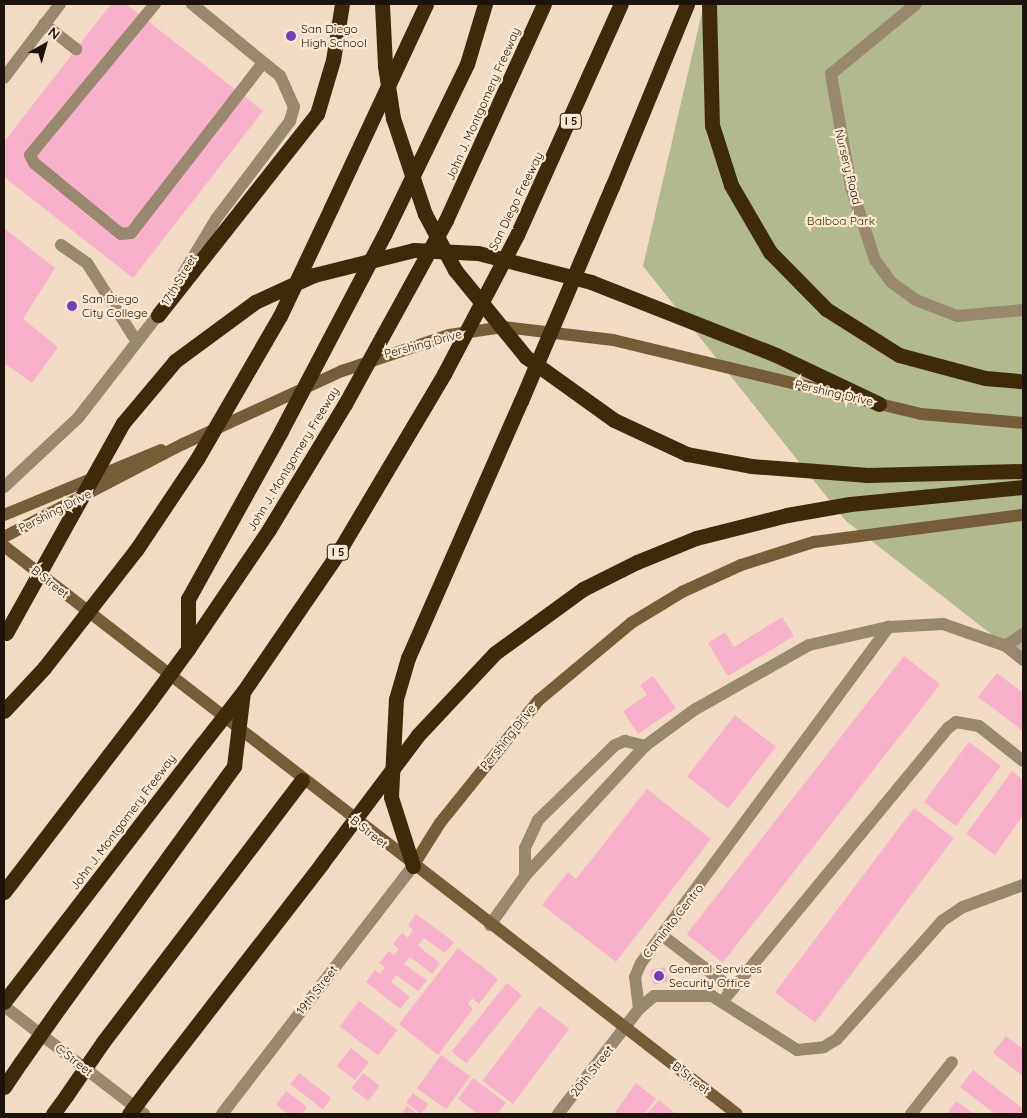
<!DOCTYPE html>
<html>
<head>
<meta charset="utf-8">
<style>
	body { margin:0 }
	#map { position:relative; width:1027px; height:1118px; overflow:hidden; background:#f2dbc5; font-family:Quicksand,sans-serif }
	div>[style] { position:absolute }
	[style*='--x'] { left:calc(var(--x)*1px); top:calc(var(--y)*1px); width:calc(var(--w)*1px); rotate:calc(var(--a)*1deg) }
	.green>* { inset:0; background:#b2b98f }
	.building>* { inset:0; background:#f9b0cb; transform-origin:0 0 }
	.service>* { height:12px; margin:-6px; padding:0 6px; transform-origin:6px; border-radius:6px; background:#97886e }
	.minor>* { height:12px; margin:-6px; padding:0 6px; transform-origin:6px; border-radius:6px; background:#97886e }
	.tertiary>* { height:12px; margin:-6px; padding:0 6px; transform-origin:6px; border-radius:6px; background:#97886e }
	.secondary>* { height:12px; margin:-6px; padding:0 6px; transform-origin:6px; border-radius:6px; background:#755e37 }
	.motorway>* { height:15px; margin:-7.5px; padding:0 7.5px; transform-origin:7.5px; border-radius:7.5px; background:#3d2b08 }
	.motorway-bridge>* { height:15px; margin:-7.5px; padding:0 7.5px; transform-origin:7.5px; border-radius:7.5px; background:#3d2b08 }
	.dots>* { width:14px; height:14px; translate:-50% -50%; box-sizing:border-box; border:2px solid #ffe8d2; border-radius:50% }
	span { translate:-50% -50%; white-space:nowrap; text-align:center; line-height:1.15; -webkit-text-stroke:4.5px #ffe8d2; paint-order:stroke }
	.shield-label span { padding:1px 4px; background:#ffe8d2; border:1px solid; border-radius:4px; -webkit-text-stroke-width:0 }
	.shield-label { font-size:11px; color:#1c140c; font-weight:700 }
	.poi-label { font-size:12px; color:#1c140c }
	.left { translate:0 -50%; text-align:left }
	.street-label { font-size:12px; color:#1c140c }
	.park-label { font-size:12px; color:#353a03 }
	.frame { position:absolute; inset:0; border:5px solid #1c140c; pointer-events:none }
	.north { position:absolute; left:20px; top:20px; width:50px; height:50px; -webkit-text-stroke:4px #ffe8d2; paint-order:stroke; rotate:38deg; font-size:14px; font-weight:700; line-height:20px; text-align:center; color:#1c140c }
	.north::after { content:''; display:block; margin:auto; width:18px; height:22px; background:#1c140c; clip-path:polygon(50% 0,100% 100%,50% 72%,0 100%) }
</style>
</head>
<body>
<div id="map">
	<div class="green">
		<i style="clip-path:polygon(704px 4px,1023px 4px,1023px 659px,846px 521px,643px 266px)"></i>
	</div>
	<div class="building">
		<i style="clip-path:polygon(111px 4px,126px 4px,263px 111px,133px 278px,4px 177px,4px 142px)"></i>
		<i style="clip-path:polygon(4px 228px,55px 268px,23px 319px,58px 347px,32px 383px,6px 364px,4px 367px)"></i>
		<i style="clip-path:polygon(782px 617px,794px 636px,728px 676px,708px 643px,725px 632px,734px 647px)"></i>
		<i style="left:904px;top:656px;width:46px;height:353px;rotate:38deg"></i>
		<i style="clip-path:polygon(997px 673px,1023px 693px,1023px 731px,978px 697px)"></i>
		<i style="clip-path:polygon(653px 676px,676px 708px,638px 734px,623px 711px,647px 695px,640px 685px)"></i>
		<i style="left:735px;top:715px;width:52px;height:78px;rotate:38deg"></i>
		<i style="left:969px;top:742px;width:40px;height:75px;rotate:37deg"></i>
		<i style="clip-path:polygon(1012px 771px,1023px 780px,1023px 815px,995px 855px,966px 834px)"></i>
		<i style="clip-path:polygon(647px 789px,711px 839px,616px 962px,542px 905px,568px 872px,576px 879px)"></i>
		<i style="left:914px;top:808px;width:50px;height:231px;rotate:37deg"></i>
		<i style="clip-path:polygon(416px 914px,454px 942px,445px 953px,424px 938px,418px 946px,440px 963px,432px 974px,410px 957px,404px 964px,427px 980px,418px 991px,396px 975px,391px 982px,410px 997px,400px 1009px,366px 982px,375px 970px,380px 974px,385px 967px,379px 963px,389px 951px,394px 955px,399px 949px,393px 944px,402px 933px,408px 938px,413px 930px,408px 925px)"></i>
		<i style="clip-path:polygon(458px 948px,498px 979px,479px 1004px,472px 998px,468px 1004px,473px 1009px,438px 1055px,399px 1024px)"></i>
		<i style="left:665px;top:967px;width:15px;height:15px;rotate:79deg"></i>
		<i style="left:507px;top:983px;width:19px;height:88px;rotate:39deg"></i>
		<i style="left:359px;top:1001px;width:48px;height:32px;rotate:37deg"></i>
		<i style="left:539px;top:1006px;width:38px;height:94px;rotate:37deg"></i>
		<i style="clip-path:polygon(1006px 1036px,1023px 1049px,1023px 1076px,993px 1053px)"></i>
		<i style="left:351px;top:1048px;width:23px;height:23px;rotate:38deg"></i>
		<i style="left:441px;top:1055px;width:36px;height:41px;rotate:36deg"></i>
		<i style="clip-path:polygon(973px 1070px,1023px 1109px,1023px 1114px,995px 1114px,960px 1087px)"></i>
		<i style="left:299px;top:1073px;width:41px;height:14px;rotate:38deg"></i>
		<i style="left:363px;top:1073px;width:21px;height:19px;rotate:37deg"></i>
		<i style="clip-path:polygon(473px 1078px,506px 1103px,497px 1114px,478px 1114px,458px 1099px)"></i>
		<i style="clip-path:polygon(636px 1083px,656px 1099px,644px 1114px,614px 1114px)"></i>
		<i style="clip-path:polygon(286px 1091px,307px 1107px,302px 1114px,288px 1114px,276px 1105px)"></i>
		<i style="left:413px;top:1093px;width:19px;height:12px;rotate:36deg"></i>
		<i style="clip-path:polygon(659px 1100px,676px 1114px,647px 1114px)"></i>
		<i style="clip-path:polygon(956px 1101px,974px 1114px,947px 1114px)"></i>
		<i style="clip-path:polygon(407px 1106px,417px 1114px,401px 1114px)"></i>
	</div>
	<div class="service">
		<i style="--x:155;--y:4;--w:196;--a:129.6"></i>
		<i style="--x:30;--y:155;--w:9;--a:63"></i>
		<i style="--x:34;--y:163;--w:112;--a:39.2"></i>
		<i style="--x:121;--y:234;--w:10;--a:-6"></i>
		<i style="--x:131;--y:233;--w:215;--a:-52.2"></i>
		<i style="--x:916;--y:4;--w:110;--a:140.5"></i>
		<i style="--x:831;--y:74;--w:115;--a:80"></i>
		<i style="--x:851;--y:187;--w:77;--a:71.8"></i>
		<i style="--x:875;--y:260;--w:27;--a:54"></i>
		<i style="--x:891;--y:282;--w:31;--a:36"></i>
		<i style="--x:916;--y:300;--w:44;--a:21.3"></i>
		<i style="--x:957;--y:316;--w:66;--a:-5.2"></i>
		<i style="--x:44;--y:24;--w:41;--a:38"></i>
		<i style="--x:61;--y:245;--w:32;--a:35"></i>
		<i style="--x:87;--y:263;--w:93;--a:57.7"></i>
		<i style="--x:1006;--y:646;--w:21;--a:-35"></i>
		<i style="--x:525;--y:876;--w:28;--a:-90"></i>
		<i style="--x:525;--y:848;--w:31;--a:-65"></i>
		<i style="--x:538;--y:820;--w:107;--a:-44.2"></i>
		<i style="--x:615;--y:745;--w:11;--a:-22"></i>
		<i style="--x:625;--y:741;--w:21;--a:14"></i>
		<i style="--x:490;--y:925;--w:60;--a:-54.5"></i>
		<i style="--x:525;--y:876;--w:177;--a:-47.3"></i>
		<i style="--x:645;--y:746;--w:61;--a:-36.3"></i>
		<i style="--x:694;--y:710;--w:132;--a:-29.5"></i>
		<i style="--x:809;--y:645;--w:82;--a:-12.7"></i>
		<i style="--x:663;--y:936;--w:87;--a:37.5"></i>
		<i style="--x:722;--y:1002;--w:355;--a:-50.5"></i>
		<i style="--x:948;--y:728;--w:10;--a:-37"></i>
		<i style="--x:956;--y:722;--w:23;--a:10"></i>
		<i style="--x:979;--y:726;--w:56;--a:38.5"></i>
		<i style="--x:911;--y:1114;--w:66;--a:-51.7"></i>
	</div>
	<div class="minor">
		<i style="--x:4;--y:78;--w:93;--a:-52.9"></i>
		<i style="--x:180;--y:279;--w:70;--a:-59"></i>
		<i style="--x:216;--y:219;--w:123;--a:-52.9"></i>
		<i style="--x:290;--y:121;--w:15;--a:-74"></i>
		<i style="--x:294;--y:107;--w:34;--a:-114"></i>
		<i style="--x:280;--y:76;--w:114;--a:-140.7"></i>
		<i style="--x:639;--y:1009;--w:32;--a:-97"></i>
		<i style="--x:635;--y:977;--w:15;--a:-67"></i>
		<i style="--x:641;--y:963;--w:418;--a:-53.6"></i>
		<i style="--x:889;--y:627;--w:54;--a:-3.2"></i>
		<i style="--x:943;--y:624;--w:67;--a:19.2"></i>
		<i style="--x:1006;--y:646;--w:22;--a:39"></i>
		<i style="--x:558;--y:1114;--w:133;--a:-52.4"></i>
		<i style="--x:639;--y:1009;--w:20;--a:-41"></i>
		<i style="--x:654;--y:996;--w:58;--a:0"></i>
		<i style="--x:712;--y:996;--w:101;--a:32.4"></i>
		<i style="--x:797;--y:1050;--w:27;--a:-6"></i>
		<i style="--x:824;--y:1047;--w:15;--a:-32"></i>
		<i style="--x:837;--y:1039;--w:158;--a:-48.3"></i>
		<i style="--x:942;--y:921;--w:25;--a:-34"></i>
		<i style="--x:963;--y:907;--w:64;--a:-20.1"></i>
	</div>
	<div class="tertiary">
		<i style="--x:4;--y:487;--w:101;--a:-43"></i>
		<i style="--x:78;--y:418;--w:130;--a:-52.2"></i>
		<i style="--x:4;--y:1006;--w:177;--a:37.6"></i>
		<i style="--x:222;--y:1114;--w:313;--a:-52.4"></i>
	</div>
	<div class="secondary">
		<i style="--x:4;--y:515;--w:170;--a:-22.5"></i>
		<i style="--x:4;--y:537;--w:202;--a:-27.5"></i>
		<i style="--x:183;--y:444;--w:175;--a:-24.7"></i>
		<i style="--x:342;--y:371;--w:113;--a:-18.6"></i>
		<i style="--x:449;--y:335;--w:56;--a:-8.3"></i>
		<i style="--x:504;--y:327;--w:110;--a:6.8"></i>
		<i style="--x:613;--y:340;--w:317;--a:13.5"></i>
		<i style="--x:921;--y:414;--w:102;--a:5"></i>
		<i style="--x:4;--y:546;--w:927;--a:37.77"></i>
		<i style="--x:413;--y:866;--w:51;--a:-57.9"></i>
		<i style="--x:440;--y:823;--w:158;--a:-51.2"></i>
		<i style="--x:539;--y:700;--w:120;--a:-39.9"></i>
		<i style="--x:631;--y:623;--w:60;--a:-31.3"></i>
		<i style="--x:682;--y:592;--w:65;--a:-24.6"></i>
		<i style="--x:741;--y:565;--w:77;--a:-17.5"></i>
		<i style="--x:814;--y:542;--w:211;--a:-7.4"></i>
	</div>
	<div class="motorway">
		<i style="--x:709;--y:4;--w:121;--a:88.6"></i>
		<i style="--x:712;--y:125;--w:63;--a:72.4"></i>
		<i style="--x:731;--y:185;--w:78;--a:59.8"></i>
		<i style="--x:770;--y:252;--w:80;--a:45.5"></i>
		<i style="--x:826;--y:309;--w:86;--a:32.2"></i>
		<i style="--x:899;--y:355;--w:89;--a:15"></i>
		<i style="--x:985;--y:378;--w:38;--a:5"></i>
		<i style="--x:612;--y:187;--w:198;--a:-67.7"></i>
		<i style="--x:331;--y:208;--w:225;--a:-65"></i>
		<i style="--x:446;--y:220;--w:237;--a:-65.6"></i>
		<i style="--x:384;--y:235;--w:190;--a:-64.1"></i>
		<i style="--x:467;--y:64;--w:63;--a:-73.3"></i>
		<i style="--x:517;--y:235;--w:253;--a:-65.8"></i>
		<i style="--x:158;--y:315;--w:256;--a:-51.7"></i>
		<i style="--x:317;--y:114;--w:56;--a:-73.5"></i>
		<i style="--x:333;--y:60;--w:57;--a:-80.9"></i>
		<i style="--x:614;--y:420;--w:81;--a:25"></i>
		<i style="--x:687;--y:454;--w:65;--a:10.6"></i>
		<i style="--x:751;--y:466;--w:117;--a:4.4"></i>
		<i style="--x:868;--y:475;--w:155;--a:-1.5"></i>
		<i style="--x:123;--y:423;--w:81;--a:-50"></i>
		<i style="--x:175;--y:361;--w:99;--a:-36.4"></i>
		<i style="--x:255;--y:302;--w:65;--a:-24.6"></i>
		<i style="--x:314;--y:275;--w:103;--a:-14"></i>
		<i style="--x:414;--y:250;--w:64;--a:2.7"></i>
		<i style="--x:478;--y:253;--w:117;--a:14.4"></i>
		<i style="--x:591;--y:282;--w:199;--a:21.5"></i>
		<i style="--x:776;--y:355;--w:114;--a:25.4"></i>
		<i style="--x:188;--y:649;--w:143;--a:-55.9"></i>
		<i style="--x:268;--y:531;--w:149;--a:-58.8"></i>
		<i style="--x:188;--y:649;--w:50;--a:-90"></i>
		<i style="--x:188;--y:599;--w:192;--a:-61"></i>
		<i style="--x:243;--y:692;--w:165;--a:-55.6"></i>
		<i style="--x:336;--y:556;--w:212;--a:-59.3"></i>
		<i style="--x:418;--y:735;--w:112;--a:-46.8"></i>
		<i style="--x:495;--y:653;--w:109;--a:-36"></i>
		<i style="--x:583;--y:589;--w:60;--a:-26.6"></i>
		<i style="--x:637;--y:562;--w:64;--a:-22.1"></i>
		<i style="--x:696;--y:538;--w:94;--a:-14.2"></i>
		<i style="--x:787;--y:515;--w:64;--a:-9.9"></i>
		<i style="--x:850;--y:504;--w:174;--a:-5.6"></i>
		<i style="--x:413;--y:866;--w:72;--a:-107.7"></i>
		<i style="--x:391;--y:797;--w:98;--a:-87.1"></i>
		<i style="--x:396;--y:699;--w:43;--a:-73.7"></i>
		<i style="--x:408;--y:658;--w:281;--a:-66.3"></i>
		<i style="--x:4;--y:892;--w:240;--a:-52.6"></i>
		<i style="--x:4;--y:1002;--w:327;--a:-52.5"></i>
		<i style="--x:59;--y:1008;--w:299;--a:-54.1"></i>
		<i style="--x:103;--y:1042;--w:329;--a:-52.8"></i>
		<i style="--x:153;--y:1082;--w:277;--a:-52.3"></i>
		<i style="--x:4;--y:1087;--w:30;--a:-56"></i>
		<i style="--x:53;--y:1114;--w:22;--a:-54"></i>
	</div>
	<div class="motorway-bridge">
		<i style="--x:382;--y:4;--w:62;--a:87.2"></i>
		<i style="--x:385;--y:66;--w:53;--a:81.3"></i>
		<i style="--x:393;--y:118;--w:101;--a:71.6"></i>
		<i style="--x:425;--y:214;--w:64;--a:61.8"></i>
		<i style="--x:455;--y:270;--w:112;--a:50.8"></i>
		<i style="--x:526;--y:357;--w:108;--a:35.6"></i>
		<i style="--x:444;--y:374;--w:157;--a:-62.3"></i>
		<i style="--x:521;--y:401;--w:233;--a:-67"></i>
		<i style="--x:345;--y:404;--w:210;--a:-61.2"></i>
		<i style="--x:281;--y:431;--w:221;--a:-62.3"></i>
		<i style="--x:6;--y:633;--w:240;--a:-60.9"></i>
		<i style="--x:150;--y:701;--w:64;--a:-53.8"></i>
		<i style="--x:4;--y:711;--w:59;--a:-47.1"></i>
		<i style="--x:44;--y:668;--w:150;--a:-52.1"></i>
		<i style="--x:136;--y:550;--w:110;--a:-56.2"></i>
		<i style="--x:197;--y:459;--w:165;--a:-59.9"></i>
		<i style="--x:280;--y:316;--w:119;--a:-64.7"></i>
		<i style="--x:203;--y:743;--w:63;--a:-52"></i>
		<i style="--x:234;--y:766;--w:75;--a:-83.1"></i>
		<i style="--x:322;--y:863;--w:160;--a:-53.1"></i>
		<i style="--x:21;--y:1062;--w:66;--a:-54.9"></i>
		<i style="--x:66;--y:1096;--w:65;--a:-55.6"></i>
		<i style="--x:129;--y:1114;--w:40;--a:-53"></i>
	</div>
	<div class="dots">
		<i style="left:291px;top:36px;background:#723fb6"></i>
		<i style="left:72px;top:306px;background:#723fb6"></i>
		<i style="left:659px;top:976px;background:#723fb6"></i>
	</div>
	<div class="shield-label">
		<span style="left:571px;top:121px">I 5</span>
		<span style="left:338px;top:552px">I 5</span>
	</div>
	<div class="poi-label">
		<span class="left" style="left:301px;top:36px">San Diego<br>High School</span>
		<span class="left" style="left:82px;top:306px">San Diego<br>City College</span>
		<span class="left" style="left:669px;top:976px">General Services<br>Security Office</span>
	</div>
	<div class="street-label">
		<span style="left:483px;top:104px;rotate:-66deg">John J. Montgomery Freeway</span>
		<span style="left:848px;top:167px;rotate:76deg">Nursery Road</span>
		<span style="left:516px;top:201px;rotate:-64deg">San Diego Freeway</span>
		<span style="left:179px;top:280px;rotate:-59deg">17th Street</span>
		<span style="left:423px;top:344px;rotate:-15deg">Pershing Drive</span>
		<span style="left:834px;top:393px;rotate:13deg">Pershing Drive</span>
		<span style="left:293px;top:459px;rotate:-59deg">John J. Montgomery Freeway</span>
		<span style="left:55px;top:511px;rotate:-27deg">Pershing Drive</span>
		<span style="left:50px;top:582px;rotate:38deg">B Street</span>
		<span style="left:508px;top:737px;rotate:-51deg">Pershing Drive</span>
		<span style="left:123px;top:822px;rotate:-53deg">John J. Montgomery Freeway</span>
		<span style="left:369px;top:832px;rotate:38deg">B Street</span>
		<span style="left:673px;top:921px;rotate:-52deg">Caminito Centro</span>
		<span style="left:317px;top:990px;rotate:-52deg">19th Street</span>
		<span style="left:74px;top:1060px;rotate:38deg">C Street</span>
		<span style="left:592px;top:1071px;rotate:-52deg">20th Street</span>
		<span style="left:691px;top:1078px;rotate:38deg">B Street</span>
	</div>
	<div class="park-label">
		<span style="left:841px;top:221px">Balboa Park</span>
	</div>
	<div class="frame"></div>
	<div class="north">N</div>
</div>
</body>
</html>
